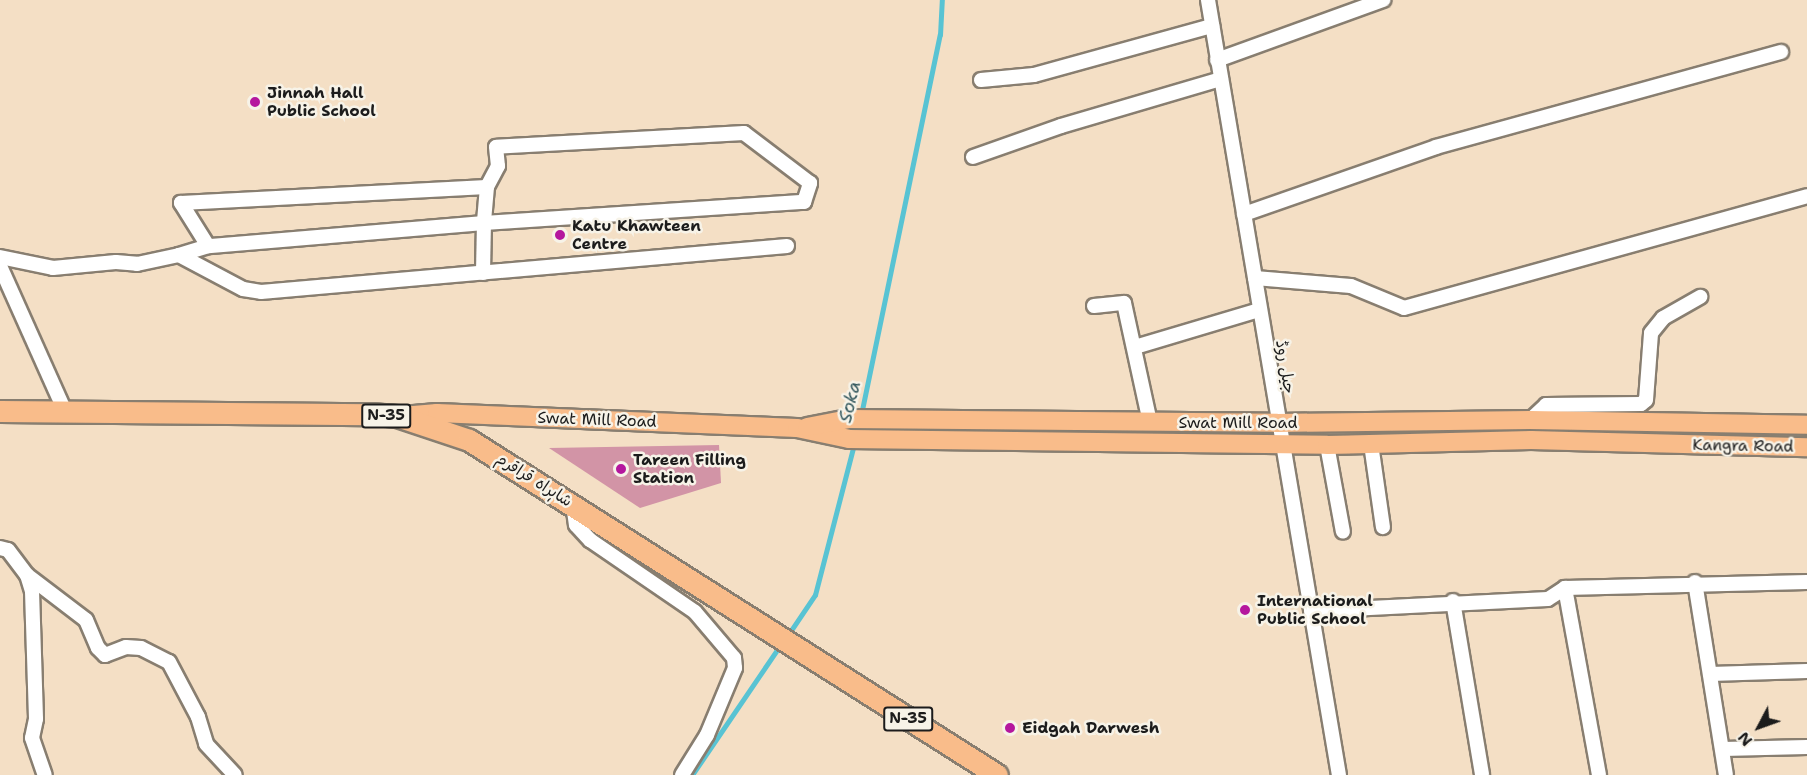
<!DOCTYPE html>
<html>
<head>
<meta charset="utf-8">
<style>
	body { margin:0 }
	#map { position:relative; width:1807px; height:775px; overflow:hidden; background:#f4dfc5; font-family:"Shantell Sans","Playpen Sans Arabic",sans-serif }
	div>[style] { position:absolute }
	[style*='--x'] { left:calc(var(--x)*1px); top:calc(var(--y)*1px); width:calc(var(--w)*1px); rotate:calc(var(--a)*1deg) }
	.stream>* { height:4.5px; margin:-2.25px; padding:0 2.25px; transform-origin:2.25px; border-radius:2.25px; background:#58c3d3 }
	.building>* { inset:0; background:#d294a6 }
	.roads { filter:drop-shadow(2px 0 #887e70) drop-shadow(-2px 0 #887e70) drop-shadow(0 2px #887e70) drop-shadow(0 -2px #887e70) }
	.minor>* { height:14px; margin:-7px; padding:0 7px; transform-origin:7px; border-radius:7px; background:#fff }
	.major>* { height:18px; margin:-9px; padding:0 9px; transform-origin:9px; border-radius:9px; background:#f9bc8a }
	.highway>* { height:21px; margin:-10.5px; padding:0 10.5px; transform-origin:10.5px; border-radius:10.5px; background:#f9bc8a }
	.dots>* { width:16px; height:16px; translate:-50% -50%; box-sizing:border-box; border:3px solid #f7f3e8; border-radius:50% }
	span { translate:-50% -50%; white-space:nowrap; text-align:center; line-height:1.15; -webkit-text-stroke:5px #f7f3e8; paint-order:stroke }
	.shield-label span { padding:2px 4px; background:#f7f3e8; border:2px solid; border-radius:4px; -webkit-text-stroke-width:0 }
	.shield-label { font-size:15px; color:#1c1c1c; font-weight:700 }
	.poi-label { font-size:16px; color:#1c1c1c; font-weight:700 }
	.left { translate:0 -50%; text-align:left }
	.street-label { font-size:16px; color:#1c1c1c }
	.water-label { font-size:18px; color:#31565c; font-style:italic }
	.north { position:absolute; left:1729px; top:697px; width:60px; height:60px; -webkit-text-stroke:4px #f7f3e8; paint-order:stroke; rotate:229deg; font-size:16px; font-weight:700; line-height:24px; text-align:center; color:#1c1c1c }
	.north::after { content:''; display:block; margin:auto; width:21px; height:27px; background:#1c1c1c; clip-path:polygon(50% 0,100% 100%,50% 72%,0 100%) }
</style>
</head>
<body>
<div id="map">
	<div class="stream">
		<i style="--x:861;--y:415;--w:388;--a:-78.3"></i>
		<i style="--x:940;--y:35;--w:35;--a:-87"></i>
		<i style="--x:788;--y:635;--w:48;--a:-56"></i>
		<i style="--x:815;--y:595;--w:156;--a:-75.5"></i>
		<i style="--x:692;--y:775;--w:158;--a:-55.8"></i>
	</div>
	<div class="building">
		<i style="clip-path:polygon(719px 445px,721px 483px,640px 508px,549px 448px)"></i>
	</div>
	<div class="roads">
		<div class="minor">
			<i style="--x:1208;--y:0;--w:786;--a:80.41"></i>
			<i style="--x:1217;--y:60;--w:177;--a:-19.9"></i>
			<i style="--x:981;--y:80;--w:53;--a:-5.4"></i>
			<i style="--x:1034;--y:75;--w:185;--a:-15.4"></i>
			<i style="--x:973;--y:157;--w:93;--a:-19.4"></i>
			<i style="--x:1061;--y:126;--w:167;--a:-16.4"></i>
			<i style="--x:1244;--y:214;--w:203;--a:-19.2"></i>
			<i style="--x:1436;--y:147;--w:358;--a:-15.4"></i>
			<i style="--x:179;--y:255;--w:30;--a:-17"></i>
			<i style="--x:0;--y:257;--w:54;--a:11.7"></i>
			<i style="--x:53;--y:268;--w:63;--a:-5.4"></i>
			<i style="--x:116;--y:262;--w:21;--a:5"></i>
			<i style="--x:137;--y:264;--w:43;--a:-12.1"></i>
			<i style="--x:179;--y:255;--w:72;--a:28"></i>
			<i style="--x:243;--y:289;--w:18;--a:9"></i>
			<i style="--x:261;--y:292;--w:528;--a:-5"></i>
			<i style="--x:0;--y:266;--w:159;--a:65.9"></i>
			<i style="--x:483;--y:273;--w:50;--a:-88.9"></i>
			<i style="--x:484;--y:223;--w:321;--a:-3.8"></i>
			<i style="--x:804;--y:202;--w:20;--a:-72"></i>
			<i style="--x:810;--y:183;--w:83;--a:-142.9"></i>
			<i style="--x:744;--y:133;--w:248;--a:176.8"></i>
			<i style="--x:496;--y:147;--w:19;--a:84"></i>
			<i style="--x:498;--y:166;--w:24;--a:118"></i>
			<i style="--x:487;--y:187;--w:36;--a:95"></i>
			<i style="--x:484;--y:223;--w:277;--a:175.2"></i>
			<i style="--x:208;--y:246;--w:51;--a:-122.1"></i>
			<i style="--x:181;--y:203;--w:306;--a:-3"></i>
			<i style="--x:1255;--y:278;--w:96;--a:4.8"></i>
			<i style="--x:1351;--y:286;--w:57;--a:22.5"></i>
			<i style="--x:1404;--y:308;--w:418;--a:-15.5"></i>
			<i style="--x:1094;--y:306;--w:30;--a:-6"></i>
			<i style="--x:1124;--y:303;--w:122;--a:77.7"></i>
			<i style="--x:1135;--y:347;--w:129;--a:-16.6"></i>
			<i style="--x:1530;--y:420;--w:22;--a:-43"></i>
			<i style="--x:1546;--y:405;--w:95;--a:-0.6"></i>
			<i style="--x:1641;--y:404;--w:6;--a:-39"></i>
			<i style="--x:1646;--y:400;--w:67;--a:-85.7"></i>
			<i style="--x:1651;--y:333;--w:19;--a:-51"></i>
			<i style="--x:1663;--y:318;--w:43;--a:-29.6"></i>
			<i style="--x:1371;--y:444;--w:84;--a:81.8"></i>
			<i style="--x:1327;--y:445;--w:88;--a:79.6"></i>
			<i style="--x:573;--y:504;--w:21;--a:82"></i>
			<i style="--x:576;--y:525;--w:21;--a:47"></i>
			<i style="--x:590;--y:540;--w:127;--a:34.4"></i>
			<i style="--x:695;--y:612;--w:60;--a:49.7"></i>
			<i style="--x:734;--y:658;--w:10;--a:84"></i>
			<i style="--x:735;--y:668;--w:73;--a:112.7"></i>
			<i style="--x:707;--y:735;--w:47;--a:122"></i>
			<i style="--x:0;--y:548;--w:8;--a:14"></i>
			<i style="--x:8;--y:550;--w:31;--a:53"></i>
			<i style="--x:27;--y:575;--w:17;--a:73"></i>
			<i style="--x:32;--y:591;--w:128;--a:88.2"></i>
			<i style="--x:36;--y:719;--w:19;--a:102"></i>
			<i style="--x:32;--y:738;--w:39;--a:71"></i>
			<i style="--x:27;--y:575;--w:74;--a:37.3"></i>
			<i style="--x:86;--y:620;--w:30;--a:67"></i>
			<i style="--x:98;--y:648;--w:10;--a:45"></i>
			<i style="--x:105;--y:655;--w:22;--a:-21"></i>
			<i style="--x:126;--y:647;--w:15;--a:4"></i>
			<i style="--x:141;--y:648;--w:31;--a:27"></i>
			<i style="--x:169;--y:662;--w:62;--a:62.2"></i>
			<i style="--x:198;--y:717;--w:28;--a:73"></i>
			<i style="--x:206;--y:744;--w:42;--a:46.9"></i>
			<i style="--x:1695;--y:582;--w:195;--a:80.9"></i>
			<i style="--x:1565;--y:588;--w:190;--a:79.7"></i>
			<i style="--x:1453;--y:601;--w:176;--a:80.5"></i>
			<i style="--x:1311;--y:611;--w:237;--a:-2.9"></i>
			<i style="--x:1548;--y:599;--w:20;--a:-33"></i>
			<i style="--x:1565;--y:588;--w:242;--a:-1.4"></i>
			<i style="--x:1710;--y:674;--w:97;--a:-1.8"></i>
			<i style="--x:1723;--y:749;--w:84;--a:-1.4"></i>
		</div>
		<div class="major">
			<i style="--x:402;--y:416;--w:35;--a:-5"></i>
			<i style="--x:437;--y:413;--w:360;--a:2.4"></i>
			<i style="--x:797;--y:428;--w:53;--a:11.9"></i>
			<i style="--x:849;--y:439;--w:478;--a:0.7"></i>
			<i style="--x:1327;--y:445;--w:204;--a:-1.4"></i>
			<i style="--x:1531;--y:440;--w:276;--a:1.5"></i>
			<i style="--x:807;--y:427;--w:43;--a:-10.8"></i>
			<i style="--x:849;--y:419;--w:428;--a:0.5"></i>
			<i style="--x:1277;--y:423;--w:253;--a:-0.7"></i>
			<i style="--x:1530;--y:420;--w:277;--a:1"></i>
		</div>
		<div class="highway">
			<i style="--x:0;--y:411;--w:370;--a:0.5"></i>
			<i style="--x:370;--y:414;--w:27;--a:4"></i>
			<i style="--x:397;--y:416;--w:76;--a:18.4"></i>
			<i style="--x:469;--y:440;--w:625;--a:32.39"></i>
		</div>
	</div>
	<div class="dots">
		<i style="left:255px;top:102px;background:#b5179e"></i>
		<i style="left:560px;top:235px;background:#b5179e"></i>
		<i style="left:621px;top:469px;background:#b5179e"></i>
		<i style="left:1245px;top:610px;background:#b5179e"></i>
		<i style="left:1010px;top:728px;background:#b5179e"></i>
	</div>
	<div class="shield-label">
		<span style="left:386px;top:416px">N-35</span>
		<span style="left:908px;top:719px">N-35</span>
	</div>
	<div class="poi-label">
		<span class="left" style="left:267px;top:102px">Jinnah Hall<br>Public School</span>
		<span class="left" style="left:572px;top:235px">Katu Khawteen<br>Centre</span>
		<span class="left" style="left:633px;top:469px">Tareen Filling<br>Station</span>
		<span class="left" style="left:1257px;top:610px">International<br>Public School</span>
		<span class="left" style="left:1022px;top:728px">Eidgah Darwesh</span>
	</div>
	<div class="street-label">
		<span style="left:1285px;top:367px;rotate:81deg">جیل روڈ</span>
		<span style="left:597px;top:420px;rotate:2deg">Swat Mill Road</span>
		<span style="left:1238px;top:423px">Swat Mill Road</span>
		<span style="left:1743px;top:446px;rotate:1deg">Kangra Road</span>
		<span style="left:534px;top:480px;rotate:32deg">شاہراہ قراقرم</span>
	</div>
	<div class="water-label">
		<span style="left:850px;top:402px;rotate:-76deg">Soka</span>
	</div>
	<div class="north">N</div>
</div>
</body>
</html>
